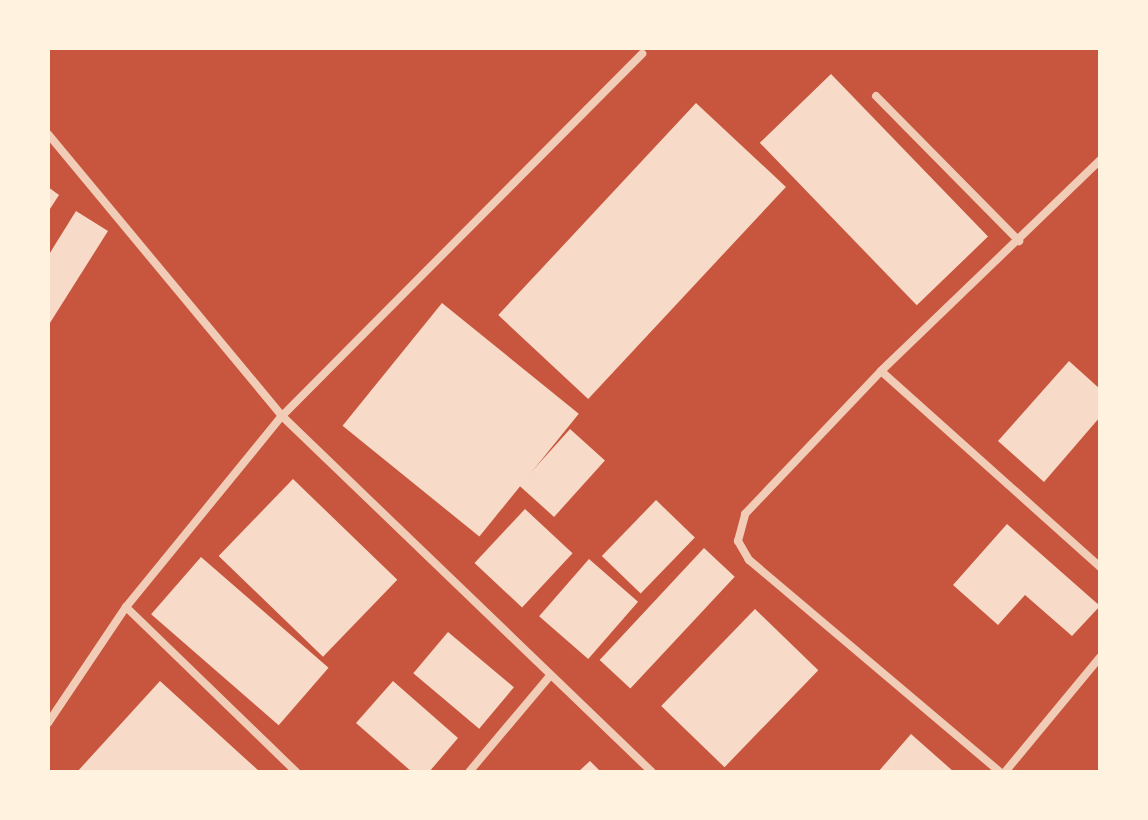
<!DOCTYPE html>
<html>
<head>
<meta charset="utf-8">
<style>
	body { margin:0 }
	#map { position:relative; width:1148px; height:820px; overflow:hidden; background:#c8553d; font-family:Cabin,sans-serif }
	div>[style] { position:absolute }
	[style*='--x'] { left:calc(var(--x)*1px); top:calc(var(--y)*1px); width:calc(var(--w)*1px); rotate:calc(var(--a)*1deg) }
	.building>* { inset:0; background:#f7dbc8; transform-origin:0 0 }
	.minor>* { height:8px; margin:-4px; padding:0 4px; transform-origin:4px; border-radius:4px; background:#f1ccb7 }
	span { translate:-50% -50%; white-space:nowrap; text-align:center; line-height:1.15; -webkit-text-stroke:6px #fff3e0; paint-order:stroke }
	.frame { position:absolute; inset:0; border:50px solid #fff3e0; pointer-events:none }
</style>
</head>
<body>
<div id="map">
	<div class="building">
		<i style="left:831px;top:74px;width:226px;height:99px;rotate:46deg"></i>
		<i style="left:696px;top:103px;width:123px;height:290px;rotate:43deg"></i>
		<i style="clip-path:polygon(48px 187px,59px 195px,48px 212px)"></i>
		<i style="clip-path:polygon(76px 211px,108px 231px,48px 326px,48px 256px)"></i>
		<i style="left:442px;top:303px;width:176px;height:158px;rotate:39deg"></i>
		<i style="clip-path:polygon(1069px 361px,1100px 389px,1100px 417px,1044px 482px,998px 441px)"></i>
		<i style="left:570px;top:429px;width:47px;height:76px;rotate:42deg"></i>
		<i style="left:293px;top:479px;width:145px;height:107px;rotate:44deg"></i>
		<i style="left:656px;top:500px;width:54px;height:78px;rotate:44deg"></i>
		<i style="left:525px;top:509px;width:65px;height:74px;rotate:43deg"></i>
		<i style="clip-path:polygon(1007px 524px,1100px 606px,1072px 636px,1025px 595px,998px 625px,953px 585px)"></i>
		<i style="left:704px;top:548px;width:42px;height:153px;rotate:43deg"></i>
		<i style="left:201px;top:557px;width:169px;height:76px;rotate:41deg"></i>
		<i style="left:589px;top:559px;width:65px;height:76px;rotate:41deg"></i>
		<i style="left:755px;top:609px;width:88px;height:135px;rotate:44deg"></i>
		<i style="left:448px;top:632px;width:86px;height:54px;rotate:40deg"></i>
		<i style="clip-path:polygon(160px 681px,260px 772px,77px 772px)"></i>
		<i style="clip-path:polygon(393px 681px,458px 738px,429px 772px,412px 772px,356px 723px)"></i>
		<i style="clip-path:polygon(911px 734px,954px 772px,878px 772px)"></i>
		<i style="clip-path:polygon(590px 761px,601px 772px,578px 772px)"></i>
	</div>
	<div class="minor">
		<i style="--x:876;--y:96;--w:204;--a:45.4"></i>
		<i style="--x:48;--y:134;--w:366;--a:50.3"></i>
		<i style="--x:282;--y:416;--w:513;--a:43.9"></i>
		<i style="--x:881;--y:371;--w:294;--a:41.8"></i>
		<i style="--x:126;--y:607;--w:237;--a:44.1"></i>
		<i style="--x:48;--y:723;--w:140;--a:-56.1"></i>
		<i style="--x:126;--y:607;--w:247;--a:-50.8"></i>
		<i style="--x:282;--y:416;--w:511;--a:-45.16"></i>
		<i style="--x:469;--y:772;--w:124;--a:-49.9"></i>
		<i style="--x:1000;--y:772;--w:329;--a:-139.8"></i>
		<i style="--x:749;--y:560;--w:22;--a:-120"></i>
		<i style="--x:738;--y:541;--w:28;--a:-75"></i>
		<i style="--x:745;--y:514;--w:197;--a:-46.4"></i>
		<i style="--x:881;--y:371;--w:304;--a:-43.9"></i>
		<i style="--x:1005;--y:772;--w:149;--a:-50.4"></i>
	</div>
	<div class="frame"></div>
</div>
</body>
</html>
